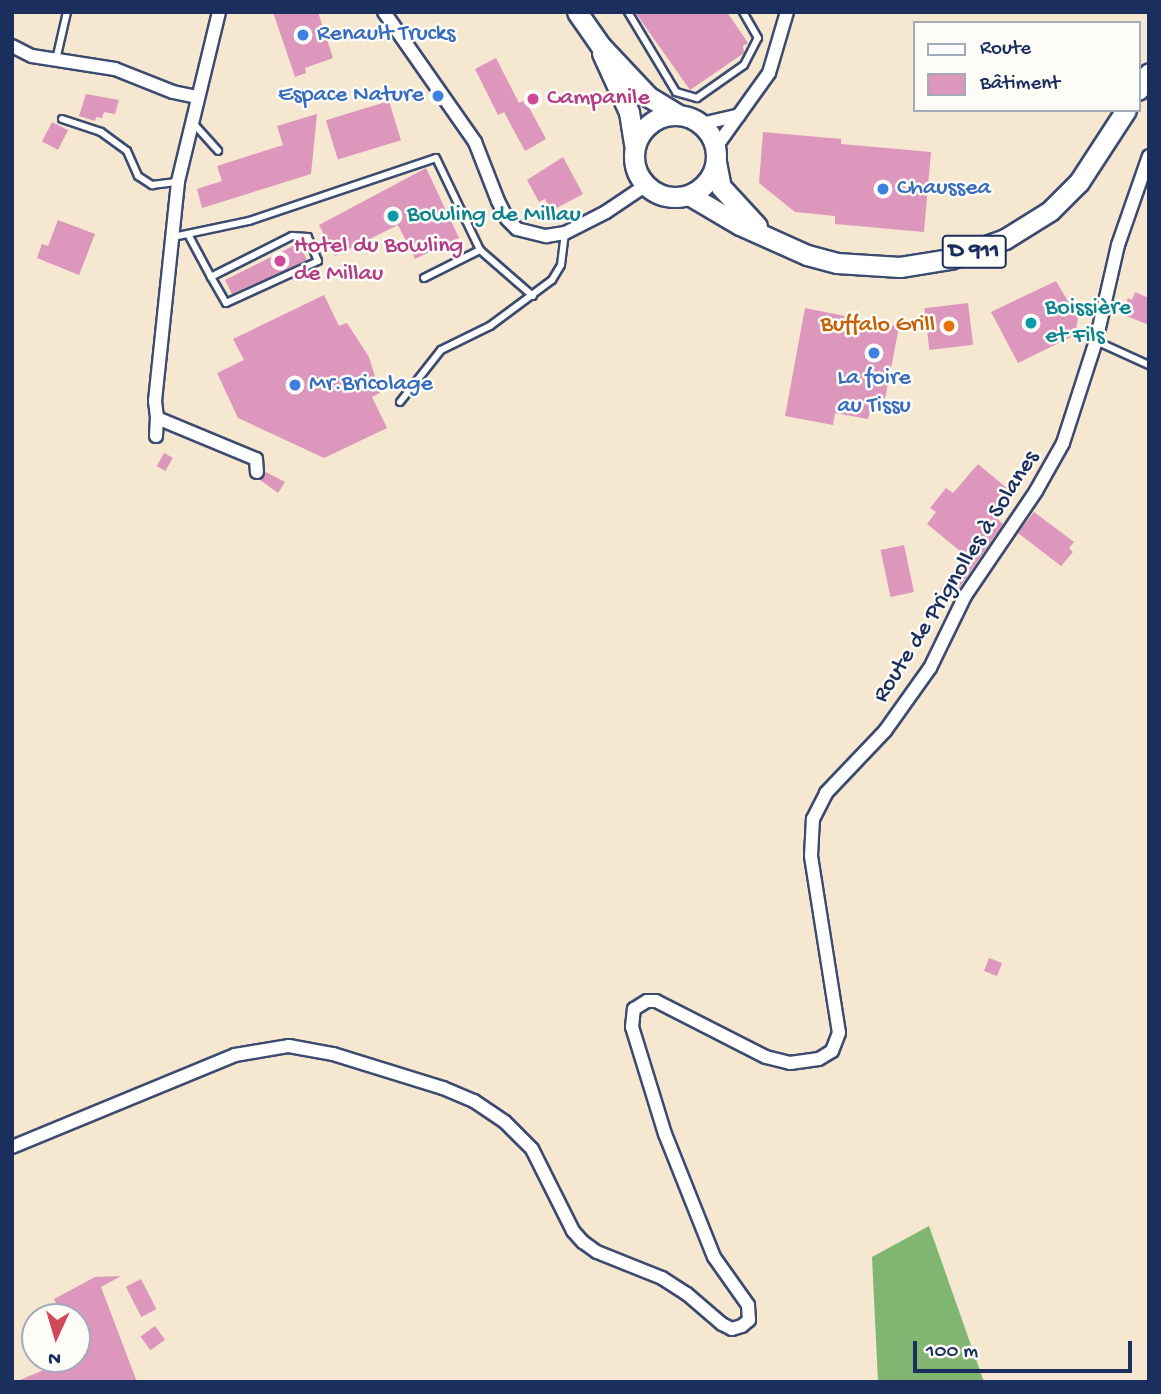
<!DOCTYPE html>
<html>
<head>
<meta charset="utf-8">
<style>
	body { margin:0 }
	#map { position:relative; width:1161px; height:1394px; overflow:hidden; background:#f6e7d1; font-family:"Gochi Hand",sans-serif }
	div>[style] { position:absolute }
	[style*='--x'] { left:calc(var(--x)*1px); top:calc(var(--y)*1px); width:calc(var(--w)*1px); rotate:calc(var(--a)*1deg) }
	.forest>* { inset:0; background:#80b672 }
	.building>* { inset:0; background:#dd97bc; transform-origin:0 0 }
	.roads { filter:drop-shadow(2px 0 #3c4b6f) drop-shadow(-2px 0 #3c4b6f) drop-shadow(0 2px #3c4b6f) drop-shadow(0 -2px #3c4b6f) }
	.service>* { height:6px; margin:-3px; padding:0 3px; transform-origin:3px; border-radius:3px; background:#fff }
	.minor>* { height:12px; margin:-6px; padding:0 6px; transform-origin:6px; border-radius:6px; background:#fff }
	.primary>* { height:19px; margin:-9.5px; padding:0 9.5px; transform-origin:9.5px; border-radius:9.5px; background:#fff }
	.primary>.ring { margin:-9.5px; padding:0; box-sizing:content-box; background:none; border:19px solid #fff; border-radius:50% }
	.dots>* { width:19px; height:19px; translate:-50% -50%; box-sizing:border-box; border:4px solid #fdfcf7; border-radius:50% }
	span { translate:-50% -50%; white-space:nowrap; text-align:center; line-height:1.15; -webkit-text-stroke:5px #fdfcf7; paint-order:stroke }
	.shield-label span { padding:2px 5px; background:#fdfcf7; border:2px solid; border-radius:5px; -webkit-text-stroke-width:0 }
	.shield-label { font-size:23px; color:#1b2f5e; font-weight:700 }
	.shop-label { font-size:24px; color:#366cbe }
	.left { translate:0 -50%; text-align:left }
	.right { translate:-100% -50%; text-align:right }
	.hotel-label { font-size:24px; color:#b23c85 }
	.culture-label { font-size:24px; color:#0d838f }
	.food-label { font-size:24px; color:#c56008 }
	.street-label { font-size:24px; color:#1b2f5e }
	.frame { position:absolute; inset:0; border:14px solid #1b2f5e; pointer-events:none }
	.legend { position:absolute; left:913px; top:21px; width:228px; height:91px; box-sizing:border-box; background:#fdfcf7; border:2px solid #a3aaba; margin:0; padding:9px 12px; list-style:none; font-size:21px; color:#1b2f5e }
	.legend li { display:flex; align-items:center; gap:14px; height:35px }
	.legend b { width:35px; border:2px solid #a3aaba }
	.north { position:absolute; left:21px; top:1303px; width:70px; height:70px; box-sizing:border-box; background:#fdfcf7; border:2px solid #a3aaba; border-radius:50%; rotate:184deg; font-size:19px; font-weight:700; line-height:28px; text-align:center; color:#1b2f5e }
	.north::after { content:''; display:block; margin:auto; width:24px; height:32px; background:#d1495b; clip-path:polygon(50% 0,100% 100%,50% 72%,0 100%) }
	.scale { position:absolute; left:913px; top:1341px; width:219px; height:32px; box-sizing:border-box; border:4px solid #1b2f5e; border-top:0; padding-left:9px; font-size:21px; line-height:24px; white-space:nowrap; color:#1b2f5e; -webkit-text-stroke:5px #fdfcf7; paint-order:stroke }
</style>
</head>
<body>
<div id="map">
	<div class="forest">
		<i style="clip-path:polygon(929px 1226px,984px 1382px,878px 1382px,872px 1257px)"></i>
	</div>
	<div class="building">
		<i style="clip-path:polygon(273px 12px,318px 12px,333px 58px,305px 68px,306px 73px,295px 77px)"></i>
		<i style="clip-path:polygon(635px 12px,727px 12px,748px 43px,743px 46px,744px 53px,690px 90px)"></i>
		<i style="clip-path:polygon(496px 58px,519px 103px,525px 100px,546px 139px,525px 151px,504px 112px,498px 115px,475px 69px)"></i>
		<i style="clip-path:polygon(86px 94px,119px 100px,115px 114px,104px 112px,102px 118px,96px 117px,95px 121px,79px 116px)"></i>
		<i style="left:389px;top:101px;width:41px;height:66px;rotate:73deg"></i>
		<i style="clip-path:polygon(317px 114px,311px 174px,202px 208px,197px 189px,222px 181px,217px 166px,283px 145px,277px 126px)"></i>
		<i style="left:52px;top:122px;width:18px;height:22px;rotate:27deg"></i>
		<i style="clip-path:polygon(763px 132px,841px 139px,841px 144px,931px 152px,924px 232px,835px 224px,835px 216px,795px 212px,759px 183px)"></i>
		<i style="clip-path:polygon(563px 157px,583px 194px,551px 211px,545px 199px,539px 202px,527px 180px)"></i>
		<i style="clip-path:polygon(426px 168px,459px 238px,415px 259px,398px 225px,335px 256px,319px 225px)"></i>
		<i style="clip-path:polygon(58px 220px,95px 234px,79px 275px,37px 258px,42px 244px,48px 246px)"></i>
		<i style="clip-path:polygon(299px 243px,307px 260px,232px 294px,225px 280px)"></i>
		<i style="clip-path:polygon(1056px 281px,1078px 318px,1075px 335px,1018px 363px,991px 312px)"></i>
		<i style="clip-path:polygon(1135px 292px,1149px 298px,1149px 325px,1121px 314px,1128px 298px,1132px 300px)"></i>
		<i style="clip-path:polygon(324px 295px,339px 326px,347px 323px,369px 357px,380px 393px,372px 397px,387px 428px,324px 458px,238px 418px,217px 373px,244px 360px,233px 339px)"></i>
		<i style="left:968px;top:303px;width:42px;height:44px;rotate:83deg"></i>
		<i style="clip-path:polygon(805px 308px,899px 327px,885px 399px,874px 396px,868px 419px,835px 413px,833px 425px,785px 416px)"></i>
		<i style="left:164px;top:453px;width:10px;height:15px;rotate:29deg"></i>
		<i style="clip-path:polygon(978px 464px,1014px 494px,995px 517px,1003px 524px,952px 598px,940px 589px,965px 555px,927px 524px,936px 512px,930px 508px,946px 488px,953px 493px)"></i>
		<i style="clip-path:polygon(266px 472px,285px 482px,278px 493px,260px 480px)"></i>
		<i style="clip-path:polygon(1034px 512px,1074px 542px,1069px 548px,1073px 552px,1061px 566px,1018px 533px)"></i>
		<i style="left:904px;top:545px;width:48px;height:24px;rotate:78deg"></i>
		<i style="left:989px;top:958px;width:14px;height:14px;rotate:21deg"></i>
		<i style="clip-path:polygon(121px 1276px,101px 1287px,137px 1382px,15px 1382px,58px 1364px,56px 1359px,77px 1359px,77px 1317px,63px 1317px,54px 1299px,95px 1277px)"></i>
		<i style="left:141px;top:1279px;width:34px;height:17px;rotate:63deg"></i>
		<i style="left:155px;top:1326px;width:17px;height:18px;rotate:54deg"></i>
	</div>
	<div class="roads">
		<div class="service">
			<i style="--x:628;--y:12;--w:93;--a:59"></i>
			<i style="--x:676;--y:92;--w:22;--a:16"></i>
			<i style="--x:697;--y:98;--w:57;--a:-35.1"></i>
			<i style="--x:744;--y:65;--w:30;--a:-63"></i>
			<i style="--x:758;--y:38;--w:30;--a:-120"></i>
			<i style="--x:56;--y:60;--w:49;--a:-77.1"></i>
			<i style="--x:62;--y:119;--w:41;--a:18.4"></i>
			<i style="--x:101;--y:132;--w:32;--a:36"></i>
			<i style="--x:127;--y:151;--w:27;--a:66"></i>
			<i style="--x:138;--y:176;--w:17;--a:33"></i>
			<i style="--x:152;--y:185;--w:26;--a:-7"></i>
			<i style="--x:194;--y:124;--w:36;--a:48"></i>
			<i style="--x:189;--y:236;--w:47;--a:61.8"></i>
			<i style="--x:211;--y:277;--w:30;--a:60"></i>
			<i style="--x:226;--y:303;--w:101;--a:-24.5"></i>
			<i style="--x:318;--y:261;--w:26;--a:-113"></i>
			<i style="--x:308;--y:237;--w:16;--a:-176"></i>
			<i style="--x:292;--y:236;--w:91;--a:153.2"></i>
			<i style="--x:173;--y:237;--w:78;--a:-11.9"></i>
			<i style="--x:249;--y:221;--w:197;--a:-18.6"></i>
			<i style="--x:436;--y:158;--w:102;--a:64.4"></i>
			<i style="--x:480;--y:250;--w:70;--a:41"></i>
			<i style="--x:424;--y:278;--w:63;--a:-26.6"></i>
			<i style="--x:1096;--y:341;--w:58;--a:24.4"></i>
			<i style="--x:400;--y:402;--w:66;--a:-51.7"></i>
			<i style="--x:441;--y:350;--w:55;--a:-26.1"></i>
			<i style="--x:490;--y:326;--w:77;--a:-36.6"></i>
			<i style="--x:552;--y:280;--w:17;--a:-59"></i>
			<i style="--x:561;--y:265;--w:32;--a:-83"></i>
		</div>
		<div class="minor">
			<i style="--x:219;--y:12;--w:175;--a:103.6"></i>
			<i style="--x:178;--y:182;--w:220;--a:96"></i>
			<i style="--x:155;--y:401;--w:17;--a:83"></i>
			<i style="--x:157;--y:418;--w:107;--a:22.5"></i>
			<i style="--x:256;--y:459;--w:13;--a:86"></i>
			<i style="--x:384;--y:12;--w:159;--a:55"></i>
			<i style="--x:475;--y:142;--w:63;--a:68.7"></i>
			<i style="--x:498;--y:201;--w:20;--a:63"></i>
			<i style="--x:507;--y:219;--w:14;--a:45"></i>
			<i style="--x:517;--y:229;--w:30;--a:14"></i>
			<i style="--x:546;--y:236;--w:19;--a:-9"></i>
			<i style="--x:565;--y:233;--w:46;--a:-27.1"></i>
			<i style="--x:606;--y:212;--w:48;--a:-34"></i>
			<i style="--x:12;--y:46;--w:22;--a:27"></i>
			<i style="--x:32;--y:56;--w:84;--a:8.9"></i>
			<i style="--x:115;--y:69;--w:62;--a:21.6"></i>
			<i style="--x:173;--y:92;--w:25;--a:12"></i>
			<i style="--x:701;--y:124;--w:39;--a:-13"></i>
			<i style="--x:716;--y:147;--w:91;--a:-54.4"></i>
			<i style="--x:769;--y:73;--w:64;--a:-73.6"></i>
			<i style="--x:156;--y:436;--w:18;--a:-87"></i>
			<i style="--x:12;--y:1147;--w:241;--a:-22.4"></i>
			<i style="--x:235;--y:1055;--w:55;--a:-9.5"></i>
			<i style="--x:289;--y:1046;--w:45;--a:10.3"></i>
			<i style="--x:333;--y:1054;--w:115;--a:17.2"></i>
			<i style="--x:443;--y:1088;--w:34;--a:23"></i>
			<i style="--x:474;--y:1101;--w:37;--a:34"></i>
			<i style="--x:505;--y:1122;--w:38;--a:45"></i>
			<i style="--x:532;--y:1149;--w:92;--a:63.4"></i>
			<i style="--x:573;--y:1231;--w:15;--a:48"></i>
			<i style="--x:583;--y:1242;--w:17;--a:36"></i>
			<i style="--x:597;--y:1252;--w:70;--a:21.8"></i>
			<i style="--x:662;--y:1278;--w:30;--a:33"></i>
			<i style="--x:687;--y:1294;--w:46;--a:40.6"></i>
			<i style="--x:722;--y:1324;--w:11;--a:27"></i>
			<i style="--x:732;--y:1329;--w:10;--a:-17"></i>
			<i style="--x:742;--y:1326;--w:9;--a:-41"></i>
			<i style="--x:749;--y:1320;--w:15;--a:-94"></i>
			<i style="--x:748;--y:1305;--w:59;--a:-125.3"></i>
			<i style="--x:714;--y:1257;--w:132;--a:-111.7"></i>
			<i style="--x:665;--y:1134;--w:112;--a:-107.1"></i>
			<i style="--x:632;--y:1027;--w:18;--a:-84"></i>
			<i style="--x:634;--y:1009;--w:15;--a:-32"></i>
			<i style="--x:647;--y:1001;--w:9;--a:0"></i>
			<i style="--x:656;--y:1001;--w:123;--a:27"></i>
			<i style="--x:766;--y:1057;--w:25;--a:14"></i>
			<i style="--x:790;--y:1063;--w:29;--a:-8"></i>
			<i style="--x:819;--y:1059;--w:15;--a:-32"></i>
			<i style="--x:832;--y:1051;--w:19;--a:-69"></i>
			<i style="--x:839;--y:1033;--w:179;--a:-99"></i>
			<i style="--x:811;--y:856;--w:37;--a:-87"></i>
			<i style="--x:813;--y:819;--w:29;--a:-63"></i>
			<i style="--x:826;--y:793;--w:86;--a:-46.4"></i>
			<i style="--x:885;--y:731;--w:77;--a:-54.5"></i>
			<i style="--x:930;--y:668;--w:80;--a:-64.1"></i>
			<i style="--x:965;--y:596;--w:127;--a:-55.9"></i>
			<i style="--x:1036;--y:491;--w:55;--a:-60.6"></i>
			<i style="--x:1063;--y:443;--w:107;--a:-72.1"></i>
			<i style="--x:1096;--y:341;--w:98;--a:-77.1"></i>
			<i style="--x:1118;--y:245;--w:94;--a:-70.8"></i>
		</div>
		<div class="primary">
			<i style="--x:577;--y:12;--w:40;--a:55.1"></i>
			<i style="--x:600;--y:45;--w:71;--a:46.7"></i>
			<i style="--x:649;--y:97;--w:35;--a:31"></i>
			<i style="--x:602;--y:53;--w:65;--a:65.4"></i>
			<i style="--x:629;--y:112;--w:33;--a:81"></i>
			<i style="--x:1138;--y:90;--w:20;--a:-57"></i>
			<i class="ring" style="left:634px;top:115px;width:63px;height:63px"></i>
			<i style="--x:716;--y:162;--w:25;--a:79"></i>
			<i style="--x:721;--y:187;--w:53;--a:47.3"></i>
			<i style="--x:689;--y:195;--w:59;--a:30.5"></i>
			<i style="--x:740;--y:225;--w:73;--a:24.1"></i>
			<i style="--x:807;--y:255;--w:31;--a:15"></i>
			<i style="--x:837;--y:263;--w:63;--a:3.6"></i>
			<i style="--x:900;--y:267;--w:51;--a:-9.1"></i>
			<i style="--x:950;--y:259;--w:59;--a:-20"></i>
			<i style="--x:1005;--y:239;--w:53;--a:-31.9"></i>
			<i style="--x:1050;--y:211;--w:41;--a:-45"></i>
			<i style="--x:1079;--y:182;--w:86;--a:-56.9"></i>
		</div>
	</div>
	<div class="dots">
		<i style="left:303px;top:35px;background:#3f7fe0"></i>
		<i style="left:438px;top:96px;background:#3f7fe0"></i>
		<i style="left:533px;top:99px;background:#d1479c"></i>
		<i style="left:883px;top:189px;background:#3f7fe0"></i>
		<i style="left:393px;top:216px;background:#0f9aa8"></i>
		<i style="left:280px;top:261px;background:#d1479c"></i>
		<i style="left:1031px;top:323px;background:#0f9aa8"></i>
		<i style="left:949px;top:326px;background:#e8710a"></i>
		<i style="left:874px;top:353px;background:#3f7fe0"></i>
		<i style="left:295px;top:385px;background:#3f7fe0"></i>
	</div>
	<div class="shield-label">
		<span style="left:974px;top:252px">D 911</span>
	</div>
	<div class="shop-label">
		<span class="left" style="left:317px;top:35px">Renault Trucks</span>
		<span class="right" style="left:424px;top:96px">Espace Nature</span>
		<span class="left" style="left:897px;top:189px">Chaussea</span>
		<span style="left:874px;top:393px">La foire<br>au Tissu</span>
		<span class="left" style="left:309px;top:385px">Mr.Bricolage</span>
	</div>
	<div class="hotel-label">
		<span class="left" style="left:547px;top:99px">Campanile</span>
		<span class="left" style="left:294px;top:261px">Hotel du Bowling<br>de Millau</span>
	</div>
	<div class="culture-label">
		<span class="left" style="left:407px;top:216px">Bowling de Millau</span>
		<span class="left" style="left:1045px;top:323px">Boissière<br>et Fils</span>
	</div>
	<div class="food-label">
		<span class="right" style="left:935px;top:326px">Buffalo Grill</span>
	</div>
	<div class="street-label">
		<span style="left:957px;top:577px;rotate:-58deg">Route de Prignolles à Solanes</span>
	</div>
	<div class="frame"></div>
	<ul class="legend">
	<li><b style="height:9px;background:#fff"></b>Route</li>
	<li><b style="height:19px;background:#dd97bc"></b>Bâtiment</li>
	</ul>
	<div class="north">N</div>
	<div class="scale">100 m</div>
</div>
</body>
</html>
